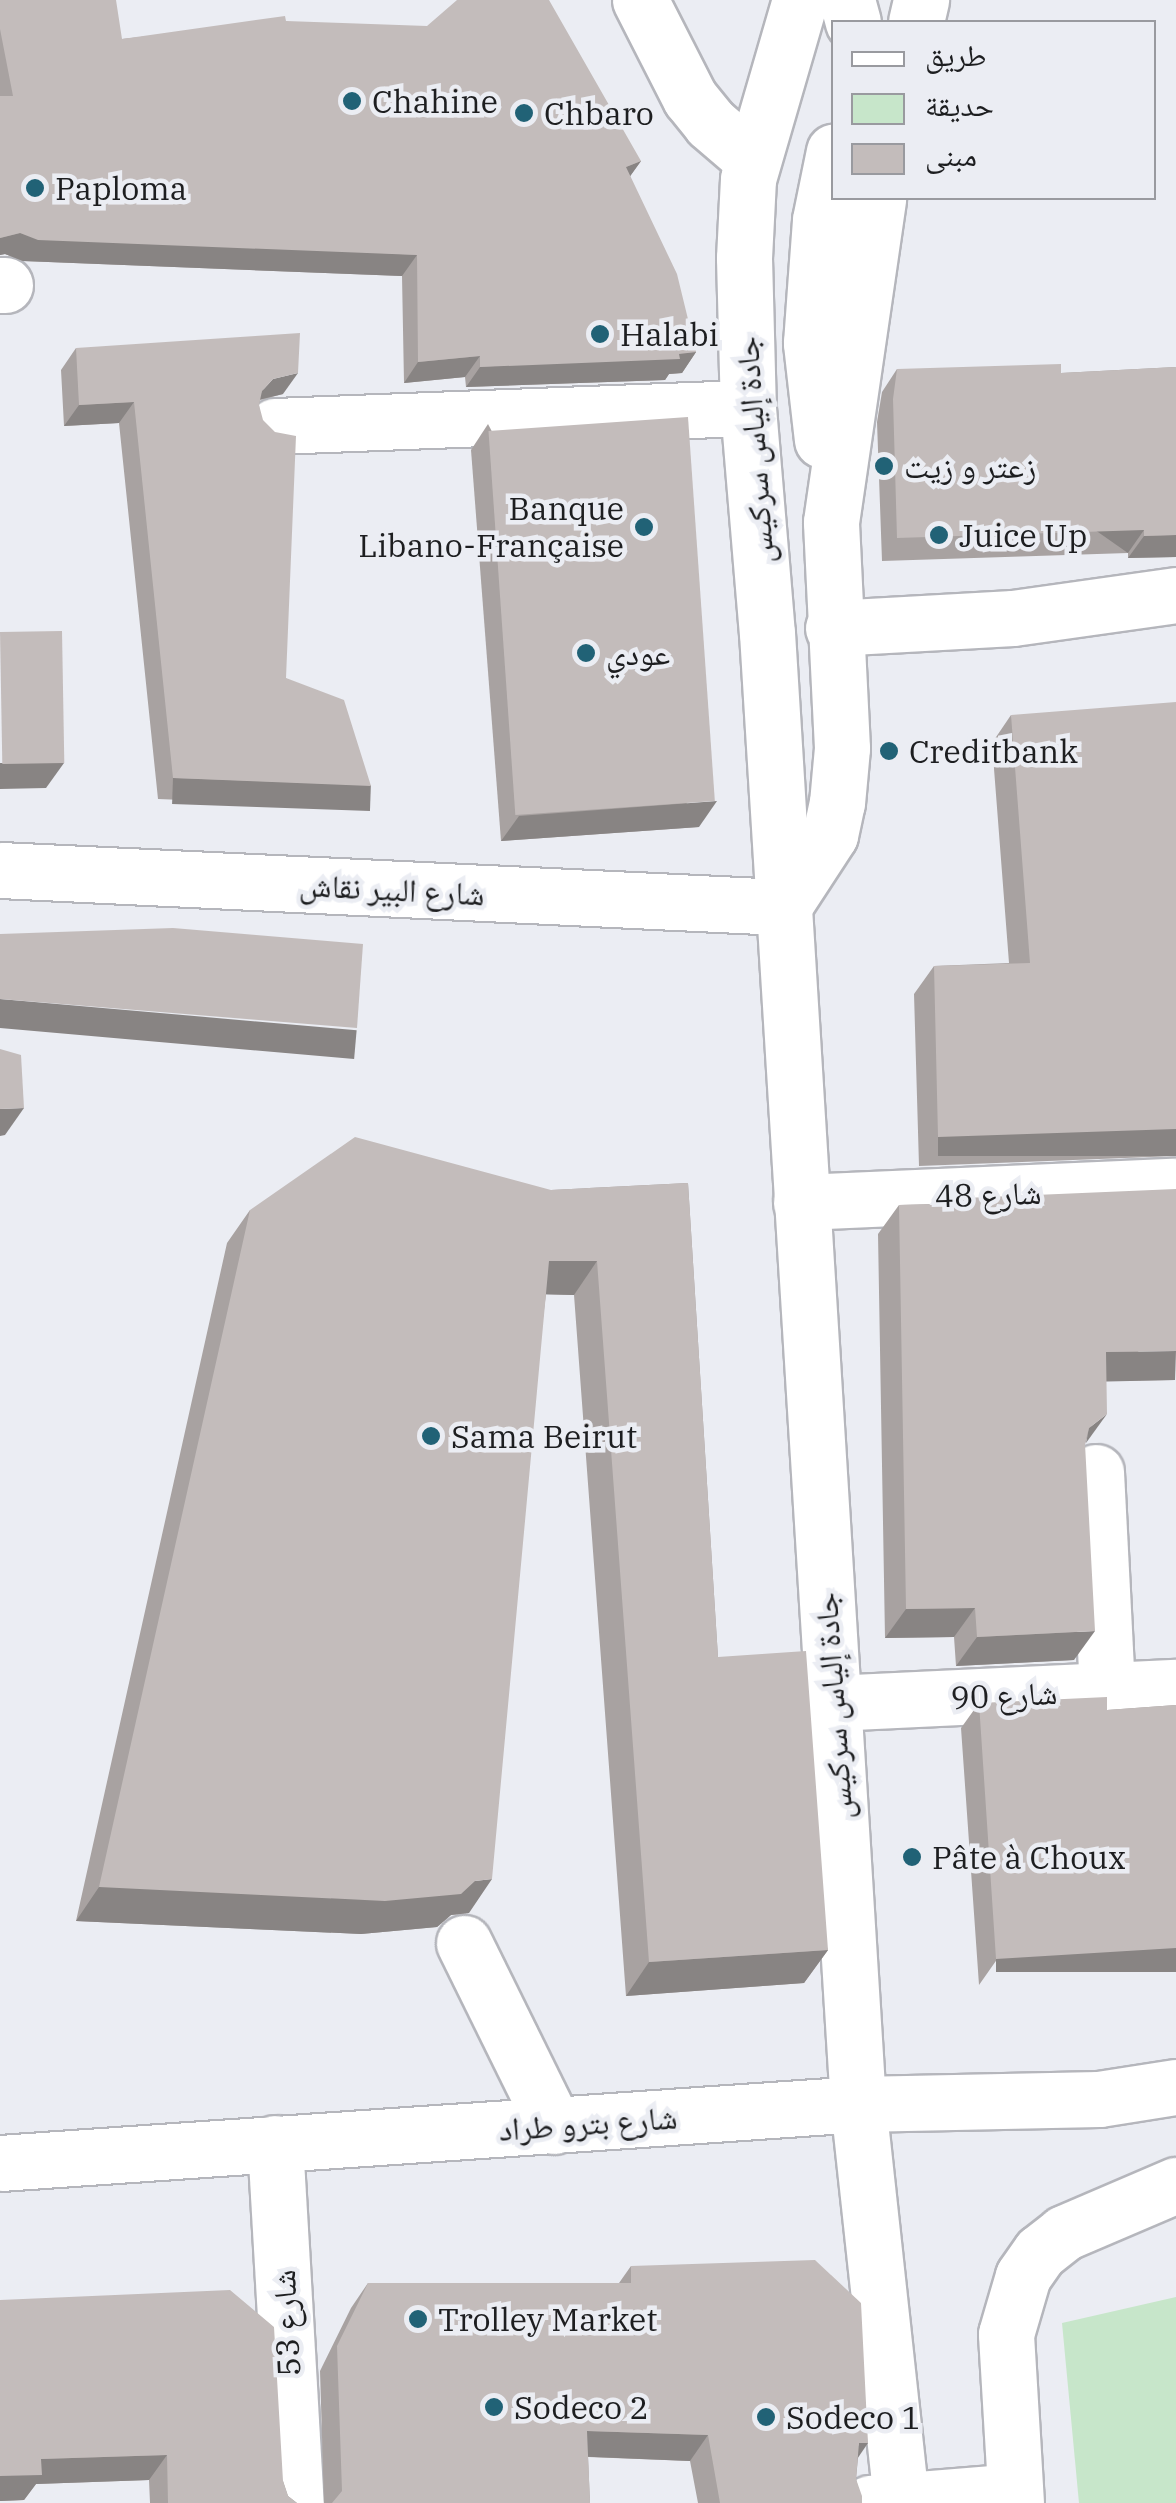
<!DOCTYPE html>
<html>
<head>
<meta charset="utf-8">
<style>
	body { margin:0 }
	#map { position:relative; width:1176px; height:2503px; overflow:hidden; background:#ebedf3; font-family:"IBM Plex Serif","Noto Naskh Arabic",serif }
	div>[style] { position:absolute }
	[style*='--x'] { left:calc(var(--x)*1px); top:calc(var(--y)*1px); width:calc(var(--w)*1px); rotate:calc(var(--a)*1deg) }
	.green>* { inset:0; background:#c7e6ca }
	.roads { filter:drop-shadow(2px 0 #b5b6bc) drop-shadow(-2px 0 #b5b6bc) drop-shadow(0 2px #b5b6bc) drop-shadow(0 -2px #b5b6bc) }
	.street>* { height:55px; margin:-27.5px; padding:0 27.5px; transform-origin:27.5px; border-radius:27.5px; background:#fff }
	.secondary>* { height:55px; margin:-27.5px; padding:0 27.5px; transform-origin:27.5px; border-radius:27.5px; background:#fff }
	.wall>* { inset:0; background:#a8a2a1 }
	.shaded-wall>* { inset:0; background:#888483; transform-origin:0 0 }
	.building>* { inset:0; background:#c3bcbb; transform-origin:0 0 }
	.dots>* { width:28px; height:28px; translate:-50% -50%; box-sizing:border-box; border:5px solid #ebedf3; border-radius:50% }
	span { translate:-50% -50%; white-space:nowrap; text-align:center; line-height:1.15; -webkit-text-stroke:9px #ebedf3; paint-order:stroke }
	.poi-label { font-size:32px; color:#1d1e20 }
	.left { translate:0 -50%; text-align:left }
	.right { translate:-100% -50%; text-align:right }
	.street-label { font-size:32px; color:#1d1e20 }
	.legend { position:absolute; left:831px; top:20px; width:325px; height:180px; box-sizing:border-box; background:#ebedf3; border:2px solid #999a9f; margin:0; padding:12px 18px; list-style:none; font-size:30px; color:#1d1e20 }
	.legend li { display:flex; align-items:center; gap:20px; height:50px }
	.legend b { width:50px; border:2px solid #999a9f }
</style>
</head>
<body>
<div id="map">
	<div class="green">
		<i style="clip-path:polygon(1176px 2297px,1176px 2503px,1079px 2503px,1062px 2323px)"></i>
	</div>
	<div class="roads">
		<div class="street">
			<i style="--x:0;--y:285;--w:5;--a:0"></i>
			<i style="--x:275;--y:426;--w:473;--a:-2.2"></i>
			<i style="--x:0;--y:870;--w:784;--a:2.71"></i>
			<i style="--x:801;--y:1202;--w:373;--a:-2.5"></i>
			<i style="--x:1096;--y:1472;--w:217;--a:87.1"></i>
			<i style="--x:833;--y:1703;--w:343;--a:-2.7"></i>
			<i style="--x:464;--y:1943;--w:204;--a:63.8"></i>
			<i style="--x:275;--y:2143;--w:361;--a:86.7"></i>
			<i style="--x:0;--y:2163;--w:860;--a:-3.93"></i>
			<i style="--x:858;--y:2104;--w:241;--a:-1.2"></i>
			<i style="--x:1099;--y:2099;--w:78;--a:-8.9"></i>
			<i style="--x:870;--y:2503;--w:145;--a:-4.7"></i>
		</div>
		<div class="secondary">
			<i style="--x:640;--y:0;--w:110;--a:63"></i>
			<i style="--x:690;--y:98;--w:32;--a:51"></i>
			<i style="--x:710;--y:123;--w:55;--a:40.6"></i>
			<i style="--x:800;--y:0;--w:186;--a:106.2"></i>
			<i style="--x:748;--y:179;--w:79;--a:92.9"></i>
			<i style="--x:744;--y:258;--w:150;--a:88.5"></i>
			<i style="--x:748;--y:408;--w:226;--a:85.2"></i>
			<i style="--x:767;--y:633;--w:1474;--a:86.46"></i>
			<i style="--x:858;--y:2104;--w:401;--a:83.8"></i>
			<i style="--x:847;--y:0;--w:23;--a:75"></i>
			<i style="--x:916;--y:22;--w:23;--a:-77"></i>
			<i style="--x:822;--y:440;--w:98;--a:-96.5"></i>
			<i style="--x:811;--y:343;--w:123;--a:-85.8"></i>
			<i style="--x:820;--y:220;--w:70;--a:-78.5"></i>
			<i style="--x:833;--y:628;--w:180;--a:-3.2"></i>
			<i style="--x:1013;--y:618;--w:165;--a:-8"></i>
			<i style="--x:783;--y:907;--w:86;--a:-56.9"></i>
			<i style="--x:830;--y:835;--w:33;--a:-78"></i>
			<i style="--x:837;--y:803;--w:55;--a:-84.8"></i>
			<i style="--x:842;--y:748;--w:226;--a:-92.8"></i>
			<i style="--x:831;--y:522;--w:327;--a:-81.7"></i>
			<i style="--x:1016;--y:2503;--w:169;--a:-93.4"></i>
			<i style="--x:1006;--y:2334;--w:60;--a:-73.7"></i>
			<i style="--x:1023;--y:2276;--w:29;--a:-55"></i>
			<i style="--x:1040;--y:2252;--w:31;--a:-38"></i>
			<i style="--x:1064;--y:2233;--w:122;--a:-23.2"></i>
		</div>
	</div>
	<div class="wall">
		<i style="clip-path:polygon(0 0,122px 39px,286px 21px,641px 161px,630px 176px,696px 352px,682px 373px,669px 374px,665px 380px,466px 387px,465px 377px,404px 383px,402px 276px,23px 261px,5px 254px,0 255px)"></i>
		<i style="clip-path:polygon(76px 348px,283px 394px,260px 400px,259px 405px,286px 678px,356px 807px,158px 799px,119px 423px,64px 426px,61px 370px)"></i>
		<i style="clip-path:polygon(1176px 367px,1176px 557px,1128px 558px,1128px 553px,882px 561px,877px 422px,882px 392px,897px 369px,1061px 373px)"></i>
		<i style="clip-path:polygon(488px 424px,699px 827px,501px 841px,471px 450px)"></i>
		<i style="clip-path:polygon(1011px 715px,1176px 1156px,919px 1166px,914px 994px,934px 966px,1009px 963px,992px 743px)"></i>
		<i style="clip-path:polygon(688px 1183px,718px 1657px,828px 1950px,804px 1983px,626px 1996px,574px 1295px,546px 1294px,469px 1913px,451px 1915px,437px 1927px,361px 1934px,76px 1921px,227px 1243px,250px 1210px,551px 1190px)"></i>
		<i style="clip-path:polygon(941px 1199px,1175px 1380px,1106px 1381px,1085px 1444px,1074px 1660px,956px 1666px,954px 1637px,885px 1638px,878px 1234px,899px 1205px,937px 1204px)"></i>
		<i style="clip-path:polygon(979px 1703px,1107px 1710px,1176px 1705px,979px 1985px,961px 1728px)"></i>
		<i style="clip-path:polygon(631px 2266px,858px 2458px,856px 2479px,862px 2503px,698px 2503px,690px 2461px,588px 2457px,590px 2503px,324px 2503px,320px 2371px,351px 2308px,368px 2283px,619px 2283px)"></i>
		<i style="clip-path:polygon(0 2300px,283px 2481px,288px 2496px,297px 2503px,150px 2503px,149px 2480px,36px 2484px,24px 2500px,0 2501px)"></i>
	</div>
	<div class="shaded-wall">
		<i style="clip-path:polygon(641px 161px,626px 182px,626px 167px)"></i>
		<i style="clip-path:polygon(20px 233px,417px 255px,402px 276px,23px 261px,5px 254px,0 255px,0 238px)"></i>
		<i style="clip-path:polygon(696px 352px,682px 373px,669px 374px,665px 380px,466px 387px,480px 367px)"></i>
		<i style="clip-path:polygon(480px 356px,465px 377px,404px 383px,418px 362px)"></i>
		<i style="clip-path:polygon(298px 373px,283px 394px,258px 400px,262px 391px,273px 379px)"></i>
		<i style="clip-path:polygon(134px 402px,119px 423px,64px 426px,79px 405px)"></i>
		<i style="left:1144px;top:530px;width:28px;height:247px;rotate:125deg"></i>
		<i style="clip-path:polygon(1176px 535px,1176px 557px,1128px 558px,1144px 536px)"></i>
		<i style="clip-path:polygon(0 763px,64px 763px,46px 788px,0 789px)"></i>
		<i style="left:173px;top:778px;width:198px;height:26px;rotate:2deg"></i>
		<i style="clip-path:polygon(717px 801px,699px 827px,501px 841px,519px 816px)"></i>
		<i style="left:0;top:999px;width:358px;height:29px;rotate:5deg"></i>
		<i style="clip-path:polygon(24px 1108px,5px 1135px,0 1136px,0 1109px)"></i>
		<i style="left:1176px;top:1129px;width:27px;height:238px;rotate:90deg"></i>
		<i style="clip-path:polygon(549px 1261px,597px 1261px,574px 1295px,526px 1294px)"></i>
		<i style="clip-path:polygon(1176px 1351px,1175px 1380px,1085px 1382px,1106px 1352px)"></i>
		<i style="clip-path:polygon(1107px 1414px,1086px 1443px,1089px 1428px)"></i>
		<i style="clip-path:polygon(975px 1608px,954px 1637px,885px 1638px,906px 1609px)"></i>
		<i style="clip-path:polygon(1095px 1631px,1074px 1660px,956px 1666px,977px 1637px)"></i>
		<i style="clip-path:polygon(492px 1879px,469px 1913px,451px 1915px,437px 1927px,361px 1934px,76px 1921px,99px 1887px,475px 1881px)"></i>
		<i style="left:1176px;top:1948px;width:24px;height:180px;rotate:90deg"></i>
		<i style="clip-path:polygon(828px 1950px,804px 1983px,626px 1996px,649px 1962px)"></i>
		<i style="clip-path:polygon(587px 2431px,708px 2435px,690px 2461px,570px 2456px)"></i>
		<i style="clip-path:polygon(859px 2443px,868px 2443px,851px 2468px)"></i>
		<i style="clip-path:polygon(167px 2455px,149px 2480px,36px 2484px,24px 2500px,0 2501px,0 2476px,41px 2459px)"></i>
	</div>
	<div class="building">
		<i style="clip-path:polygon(0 0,116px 0,122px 39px,285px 16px,286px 21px,427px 26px,457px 0,549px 0,641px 161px,626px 167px,677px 274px,696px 352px,679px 354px,680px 359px,480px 367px,480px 356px,418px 362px,417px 255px,38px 240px,20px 233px,0 238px,0 96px,13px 96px,0 29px)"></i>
		<i style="clip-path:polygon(300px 333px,298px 373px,273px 379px,262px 391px,259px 405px,263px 420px,275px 432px,296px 436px,286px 678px,344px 700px,371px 786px,173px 778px,134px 402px,79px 405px,76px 348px)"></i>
		<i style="clip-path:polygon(1061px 364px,1061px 373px,1176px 367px,1176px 535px,1144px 536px,1144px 530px,897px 538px,893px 399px,897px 369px)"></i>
		<i style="left:688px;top:417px;width:385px;height:200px;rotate:86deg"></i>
		<i style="left:62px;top:631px;width:132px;height:62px;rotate:89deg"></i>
		<i style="clip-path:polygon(1176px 702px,1176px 1129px,938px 1137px,934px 966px,1030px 963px,1011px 715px)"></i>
		<i style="clip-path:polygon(173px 928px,363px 944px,357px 1028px,0 999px,0 934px)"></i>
		<i style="clip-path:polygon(0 1049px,21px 1055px,24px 1108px,0 1109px)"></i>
		<i style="clip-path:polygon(355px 1137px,551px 1190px,688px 1183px,718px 1657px,806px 1651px,828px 1950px,649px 1962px,597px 1261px,549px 1261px,492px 1879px,475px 1881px,461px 1894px,385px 1901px,99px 1887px,250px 1210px)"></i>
		<i style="clip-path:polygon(1176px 1189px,1176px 1351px,1106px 1352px,1107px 1414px,1089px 1428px,1085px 1444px,1095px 1631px,977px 1637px,975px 1608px,906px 1609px,899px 1205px,941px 1204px,941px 1199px)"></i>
		<i style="clip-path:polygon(1107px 1697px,1107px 1710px,1176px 1705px,1176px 1948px,996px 1959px,979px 1703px)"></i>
		<i style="clip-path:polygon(815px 2260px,861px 2303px,868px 2443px,859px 2443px,856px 2479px,862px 2496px,862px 2503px,720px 2503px,708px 2435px,587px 2431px,590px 2503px,332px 2503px,342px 2491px,337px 2346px,368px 2283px,631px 2283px,631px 2266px)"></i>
		<i style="clip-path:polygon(230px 2290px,274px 2327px,283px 2481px,288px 2496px,297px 2503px,168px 2503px,167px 2455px,41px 2459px,42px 2475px,0 2476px,0 2300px)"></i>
	</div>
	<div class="dots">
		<i style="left:352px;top:101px;background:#216276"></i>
		<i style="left:524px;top:113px;background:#216276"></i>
		<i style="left:35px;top:188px;background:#216276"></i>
		<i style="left:600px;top:334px;background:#216276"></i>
		<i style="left:884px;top:466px;background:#216276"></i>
		<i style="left:644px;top:527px;background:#216276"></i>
		<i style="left:939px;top:535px;background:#216276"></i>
		<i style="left:586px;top:653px;background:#216276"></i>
		<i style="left:889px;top:751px;background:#216276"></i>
		<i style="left:431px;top:1436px;background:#216276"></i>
		<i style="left:912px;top:1857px;background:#216276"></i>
		<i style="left:418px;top:2319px;background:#216276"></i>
		<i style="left:494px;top:2407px;background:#216276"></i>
		<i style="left:766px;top:2417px;background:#216276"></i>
	</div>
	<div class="poi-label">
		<span class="left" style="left:372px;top:101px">Chahine</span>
		<span class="left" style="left:544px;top:113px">Chbaro</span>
		<span class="left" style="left:55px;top:188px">Paploma</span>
		<span class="left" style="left:620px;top:334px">Halabi</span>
		<span class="left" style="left:904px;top:466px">زعتر و زيت</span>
		<span class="right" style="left:624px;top:527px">Banque<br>Libano-Française</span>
		<span class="left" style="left:959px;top:535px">Juice Up</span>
		<span class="left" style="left:606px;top:653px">عودي</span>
		<span class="left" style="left:909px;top:751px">Creditbank</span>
		<span class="left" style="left:451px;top:1436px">Sama Beirut</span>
		<span class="left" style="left:932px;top:1857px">Pâte à Choux</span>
		<span class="left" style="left:438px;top:2319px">Trolley Market</span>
		<span class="left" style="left:514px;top:2407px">Sodeco 2</span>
		<span class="left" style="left:786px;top:2417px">Sodeco 1</span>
	</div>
	<div class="street-label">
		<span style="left:754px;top:450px;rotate:-94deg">جادة إلياس سركيس</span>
		<span style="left:392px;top:889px;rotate:3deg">شارع البير نقاش</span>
		<span style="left:988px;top:1194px;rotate:-2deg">شارع 48</span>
		<span style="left:1004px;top:1695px;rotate:-3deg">شارع 90</span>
		<span style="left:833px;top:1706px;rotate:-94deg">جادة إلياس سركيس</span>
		<span style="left:588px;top:2123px;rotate:-4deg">شارع بترو طراد</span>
		<span style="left:286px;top:2323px;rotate:-93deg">شارع 53</span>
	</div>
	<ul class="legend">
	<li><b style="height:12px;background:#fff"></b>طريق</li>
	<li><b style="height:28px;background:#c7e6ca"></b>حديقة</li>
	<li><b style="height:28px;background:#c3bcbb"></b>مبنى</li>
	</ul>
</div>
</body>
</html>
